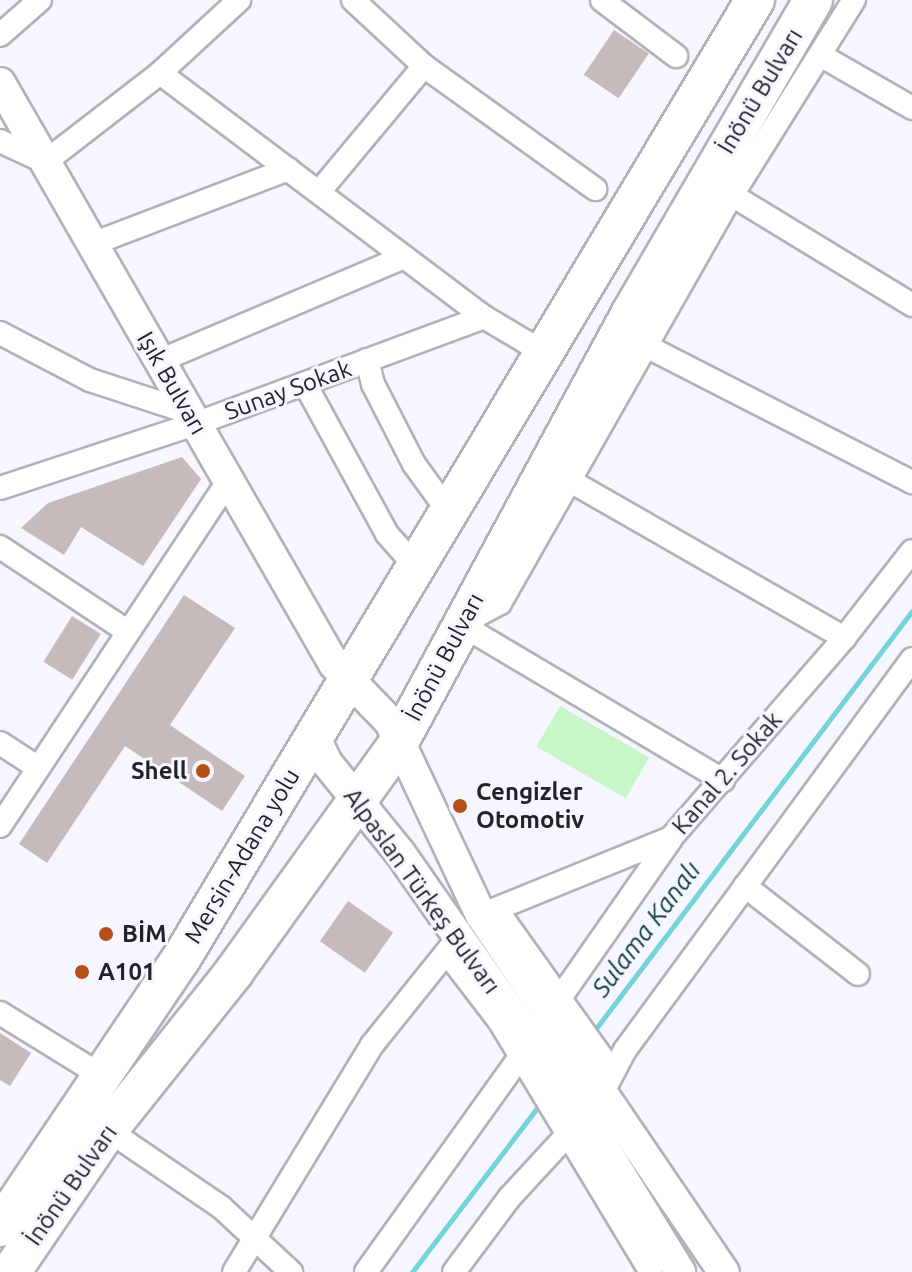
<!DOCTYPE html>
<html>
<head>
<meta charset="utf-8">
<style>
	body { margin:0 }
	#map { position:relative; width:912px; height:1272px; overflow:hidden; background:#f5f6ff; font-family:Ubuntu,sans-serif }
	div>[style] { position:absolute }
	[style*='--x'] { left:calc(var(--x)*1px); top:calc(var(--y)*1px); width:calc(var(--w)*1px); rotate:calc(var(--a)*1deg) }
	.green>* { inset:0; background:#c8f6c6; transform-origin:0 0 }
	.stream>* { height:5px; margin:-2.5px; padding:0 2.5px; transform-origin:2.5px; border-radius:2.5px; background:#76d3d7 }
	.building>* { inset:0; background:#c6bbba; transform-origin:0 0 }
	.roads { filter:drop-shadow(2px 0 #b1b1ba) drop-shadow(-2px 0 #b1b1ba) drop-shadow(0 2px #b1b1ba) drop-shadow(0 -2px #b1b1ba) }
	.street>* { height:22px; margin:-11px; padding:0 11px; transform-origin:11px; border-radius:11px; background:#fff }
	.secondary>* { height:30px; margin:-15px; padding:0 15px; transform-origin:15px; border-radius:15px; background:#fff }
	.highway>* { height:38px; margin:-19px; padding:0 19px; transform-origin:19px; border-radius:19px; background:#fff }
	.dots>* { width:22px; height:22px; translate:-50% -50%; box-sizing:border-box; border:4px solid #f5f6ff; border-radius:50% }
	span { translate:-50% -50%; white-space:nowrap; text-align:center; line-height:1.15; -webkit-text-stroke:6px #f5f6ff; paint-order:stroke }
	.street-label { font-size:24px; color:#232327 }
	.poi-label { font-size:24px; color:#232327; font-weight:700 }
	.right { translate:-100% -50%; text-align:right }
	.left { translate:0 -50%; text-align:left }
	.water-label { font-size:26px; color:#0f3c3e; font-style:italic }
</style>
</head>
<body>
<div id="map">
	<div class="green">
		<i style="left:560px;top:706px;width:103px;height:47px;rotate:30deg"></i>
	</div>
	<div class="stream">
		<i style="--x:591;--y:1035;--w:532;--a:-52.87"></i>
		<i style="--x:412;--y:1272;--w:211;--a:-52.7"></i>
	</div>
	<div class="building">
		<i style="left:614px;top:30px;width:42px;height:54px;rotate:34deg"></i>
		<i style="clip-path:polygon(182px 457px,201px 479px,143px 566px,81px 527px,64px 555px,21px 528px,48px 503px)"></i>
		<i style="clip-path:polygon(184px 595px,235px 628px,170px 725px,245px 776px,222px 811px,125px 746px,47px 863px,19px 844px)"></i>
		<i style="left:72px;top:616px;width:34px;height:54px;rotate:32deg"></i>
		<i style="left:348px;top:901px;width:55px;height:49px;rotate:35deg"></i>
		<i style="clip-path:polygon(0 1033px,31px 1053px,10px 1086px,0 1080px)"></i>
	</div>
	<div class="roads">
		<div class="street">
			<i style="--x:353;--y:0;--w:97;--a:42.9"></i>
			<i style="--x:424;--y:66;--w:211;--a:35.7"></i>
			<i style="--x:602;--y:0;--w:93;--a:37.1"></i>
			<i style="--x:0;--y:35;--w:53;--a:-41.2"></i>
			<i style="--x:820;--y:55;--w:106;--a:29.9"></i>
			<i style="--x:160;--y:73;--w:406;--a:37"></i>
			<i style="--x:484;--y:317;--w:66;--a:30.8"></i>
			<i style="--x:0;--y:141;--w:50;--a:25"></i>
			<i style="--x:45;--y:162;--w:145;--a:-37.7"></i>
			<i style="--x:160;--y:73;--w:108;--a:-42.7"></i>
			<i style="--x:319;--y:192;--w:164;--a:-50.2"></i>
			<i style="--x:732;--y:195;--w:211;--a:31.4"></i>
			<i style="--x:92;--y:244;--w:210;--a:-20.9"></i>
			<i style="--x:0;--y:333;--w:102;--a:27.6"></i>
			<i style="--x:90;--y:380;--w:103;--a:18.1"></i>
			<i style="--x:646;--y:346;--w:299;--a:27.1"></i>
			<i style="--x:367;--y:360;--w:25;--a:76"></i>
			<i style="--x:373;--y:384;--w:90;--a:62.9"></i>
			<i style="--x:414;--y:464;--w:58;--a:54.1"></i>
			<i style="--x:159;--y:361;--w:266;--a:-23"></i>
			<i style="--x:305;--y:384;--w:171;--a:61.3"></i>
			<i style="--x:387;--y:534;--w:45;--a:48.6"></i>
			<i style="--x:572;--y:482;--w:314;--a:29.8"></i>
			<i style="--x:0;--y:488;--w:205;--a:-18.2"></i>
			<i style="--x:195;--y:424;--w:308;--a:-20.3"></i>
			<i style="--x:0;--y:547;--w:152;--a:33.5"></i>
			<i style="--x:468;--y:620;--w:36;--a:-28"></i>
			<i style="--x:500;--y:603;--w:469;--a:-60.4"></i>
			<i style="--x:732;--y:195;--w:230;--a:-58"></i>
			<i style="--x:460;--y:624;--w:306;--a:30.7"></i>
			<i style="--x:0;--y:743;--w:44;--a:33"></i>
			<i style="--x:0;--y:826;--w:413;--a:-56.5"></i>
			<i style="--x:745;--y:886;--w:143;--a:37.9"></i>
			<i style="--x:496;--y:909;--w:201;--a:54.5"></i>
			<i style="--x:481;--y:915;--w:205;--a:-22.1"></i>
			<i style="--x:671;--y:838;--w:264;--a:-49.1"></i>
			<i style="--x:844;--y:638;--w:110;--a:-52"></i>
			<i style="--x:448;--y:954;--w:86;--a:52.6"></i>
			<i style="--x:500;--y:1022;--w:292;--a:58.9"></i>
			<i style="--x:560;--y:998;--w:194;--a:-55.1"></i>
			<i style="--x:0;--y:1013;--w:120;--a:31.7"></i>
			<i style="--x:603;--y:1092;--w:47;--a:-62.4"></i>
			<i style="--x:625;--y:1050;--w:485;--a:-53.7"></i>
			<i style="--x:108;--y:1130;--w:137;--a:34.3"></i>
			<i style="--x:221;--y:1207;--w:96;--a:42.9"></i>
			<i style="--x:234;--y:1272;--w:266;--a:-58.7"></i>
			<i style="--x:372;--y:1045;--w:137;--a:-51.2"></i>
			<i style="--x:366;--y:1272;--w:264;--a:-54.4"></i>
			<i style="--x:454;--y:1272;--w:94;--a:-53.3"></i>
			<i style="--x:510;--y:1197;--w:87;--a:-47.3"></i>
		</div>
		<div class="secondary">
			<i style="--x:0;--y:83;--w:670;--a:60.11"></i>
			<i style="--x:334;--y:664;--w:81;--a:46"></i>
			<i style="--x:390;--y:722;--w:213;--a:64.8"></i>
			<i style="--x:481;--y:915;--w:432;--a:55.8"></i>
			<i style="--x:314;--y:736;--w:30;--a:64"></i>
			<i style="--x:327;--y:763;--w:116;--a:51"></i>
			<i style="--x:400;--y:853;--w:330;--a:55.1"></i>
			<i style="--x:589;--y:1124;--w:174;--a:58.4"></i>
		</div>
		<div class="highway">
			<i style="--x:0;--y:1227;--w:323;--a:-56"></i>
			<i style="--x:181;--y:959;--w:1118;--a:-59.1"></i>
			<i style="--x:11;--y:1272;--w:172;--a:-55.7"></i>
			<i style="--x:108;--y:1130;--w:202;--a:-51.4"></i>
			<i style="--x:234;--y:972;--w:283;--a:-54.3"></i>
			<i style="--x:399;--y:742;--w:488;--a:-61.6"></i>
			<i style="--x:631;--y:313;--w:362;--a:-59.8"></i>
		</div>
	</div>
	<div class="dots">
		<i style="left:203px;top:771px;background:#b35018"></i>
		<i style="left:460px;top:806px;background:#b35018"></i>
		<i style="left:106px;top:934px;background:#b35018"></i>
		<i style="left:82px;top:972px;background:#b35018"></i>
	</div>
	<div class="street-label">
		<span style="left:760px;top:91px;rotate:-59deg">İnönü Bulvarı</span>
		<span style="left:172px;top:383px;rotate:60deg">Işık Bulvarı</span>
		<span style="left:288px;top:390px;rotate:-20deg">Sunay Sokak</span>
		<span style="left:444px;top:657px;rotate:-62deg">İnönü Bulvarı</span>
		<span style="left:727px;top:773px;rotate:-49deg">Kanal 2. Sokak</span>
		<span style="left:242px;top:856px;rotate:-59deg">Mersin-Adana yolu</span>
		<span style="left:422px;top:891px;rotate:54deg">Alpaslan Türkeş Bulvarı</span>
		<span style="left:71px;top:1185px;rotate:-55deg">İnönü Bulvarı</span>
	</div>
	<div class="poi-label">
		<span class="right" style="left:187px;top:771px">Shell</span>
		<span class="left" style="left:476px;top:806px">Cengizler<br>Otomotiv</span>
		<span class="left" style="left:122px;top:934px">BİM</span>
		<span class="left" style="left:98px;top:972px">A101</span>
	</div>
	<div class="water-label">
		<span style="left:646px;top:929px;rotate:-53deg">Sulama Kanalı</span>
	</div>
</div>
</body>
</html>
